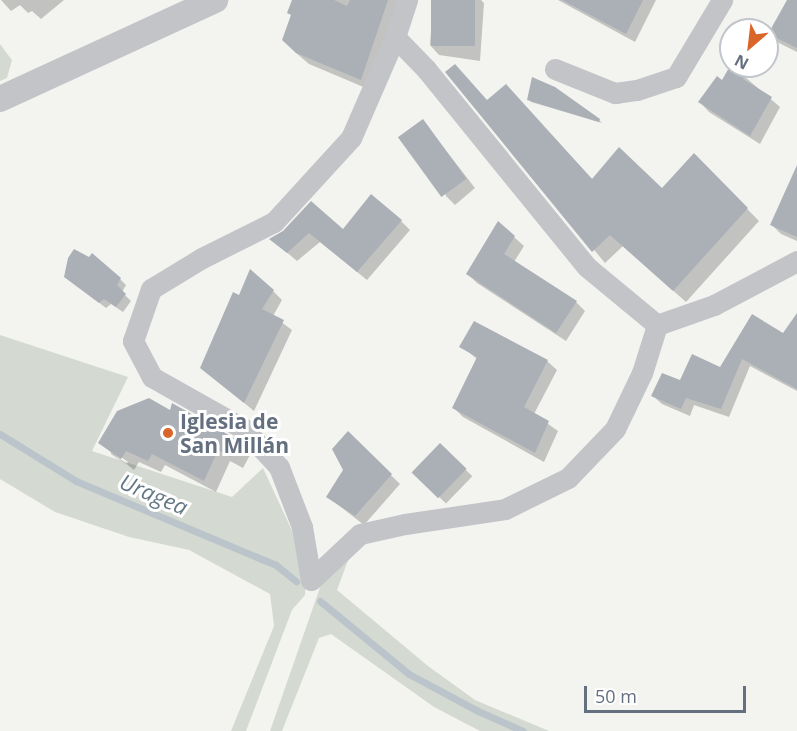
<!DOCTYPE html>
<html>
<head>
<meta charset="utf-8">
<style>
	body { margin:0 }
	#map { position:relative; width:797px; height:731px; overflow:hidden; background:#f3f4f0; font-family:"Open Sans",sans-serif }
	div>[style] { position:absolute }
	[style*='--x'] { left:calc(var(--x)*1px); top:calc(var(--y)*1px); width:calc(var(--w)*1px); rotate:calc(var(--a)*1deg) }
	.green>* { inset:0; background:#d4dad1 }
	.shadow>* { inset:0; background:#0003; transform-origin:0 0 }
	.stream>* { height:7px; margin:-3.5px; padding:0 3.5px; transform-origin:3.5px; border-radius:3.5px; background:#bac4ca }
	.building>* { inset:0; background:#aab0b5; transform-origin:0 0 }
	.minor>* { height:21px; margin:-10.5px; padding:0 10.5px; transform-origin:10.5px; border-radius:10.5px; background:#c2c4c8 }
	.tertiary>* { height:26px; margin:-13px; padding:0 13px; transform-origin:13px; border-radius:13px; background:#c2c4c8 }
	.dots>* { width:16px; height:16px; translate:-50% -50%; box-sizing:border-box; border:3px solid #fff; border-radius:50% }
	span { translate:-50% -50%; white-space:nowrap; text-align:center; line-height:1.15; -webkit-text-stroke:6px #fff; paint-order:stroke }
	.poi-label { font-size:21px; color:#64707f; font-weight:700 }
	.left { translate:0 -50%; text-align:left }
	.water-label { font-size:22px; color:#647884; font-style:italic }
	.north { position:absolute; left:719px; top:18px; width:60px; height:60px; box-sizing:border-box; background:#fff; border:2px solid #c1c6cc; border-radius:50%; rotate:208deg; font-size:16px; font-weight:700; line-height:24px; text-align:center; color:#64707f }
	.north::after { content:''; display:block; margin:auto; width:21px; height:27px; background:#da6529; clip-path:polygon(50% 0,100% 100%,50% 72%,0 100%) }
	.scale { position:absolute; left:584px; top:686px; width:162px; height:27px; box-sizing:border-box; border:3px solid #64707f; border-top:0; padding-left:8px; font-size:18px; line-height:21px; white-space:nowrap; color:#64707f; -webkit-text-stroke:4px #fff; paint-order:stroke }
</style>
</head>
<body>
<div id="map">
	<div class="green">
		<i style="clip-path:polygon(0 44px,12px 60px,7px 78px,0 81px)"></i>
		<i style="clip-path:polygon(0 335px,128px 377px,92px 451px,232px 497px,263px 468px,307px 563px,305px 595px,292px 610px,246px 731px,231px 731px,274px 626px,270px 594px,189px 550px,129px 537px,55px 512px,0 479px)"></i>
		<i style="clip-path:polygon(350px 555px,337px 590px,428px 666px,475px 700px,549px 731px,480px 731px,434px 707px,331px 634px,319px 638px,282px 731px,270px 731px,324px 576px)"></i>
	</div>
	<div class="shadow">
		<i style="clip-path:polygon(1px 0,64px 0,41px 19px,32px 11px,28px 13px,20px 5px,11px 11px)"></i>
		<i style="clip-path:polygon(293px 0,403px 0,373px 91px,309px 64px,295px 52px)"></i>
		<i style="clip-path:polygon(433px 0,481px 0,484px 3px,480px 61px,439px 55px,430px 45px)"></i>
		<i style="clip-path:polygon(558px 0,656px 0,635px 42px)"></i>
		<i style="clip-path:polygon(788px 0,797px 0,797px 52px,779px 43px,770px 34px)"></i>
		<i style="clip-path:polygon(447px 73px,488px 101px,506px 86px,593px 180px,662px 190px,694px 155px,759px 221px,686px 302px,623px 246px,605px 263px)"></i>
		<i style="clip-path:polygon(745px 77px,780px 107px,760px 144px,709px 112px,700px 102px)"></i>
		<i style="clip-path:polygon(529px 99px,599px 120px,602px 123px,531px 102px)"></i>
		<i style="clip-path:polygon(423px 121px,475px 188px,455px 205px,446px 196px)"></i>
		<i style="clip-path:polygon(797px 174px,797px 241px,781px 234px,772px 225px)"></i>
		<i style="clip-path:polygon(401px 221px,410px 230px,367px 280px,320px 242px,297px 261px,271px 239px,284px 232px,343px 231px)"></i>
		<i style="clip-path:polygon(514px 237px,524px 246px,514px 262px,576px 302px,585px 311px,566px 341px,477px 283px,468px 274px)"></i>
		<i style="clip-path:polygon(66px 277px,120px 279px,126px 285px,122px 292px,131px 301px,123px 312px,111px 304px,106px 308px)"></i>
		<i style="clip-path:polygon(273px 291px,282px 300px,273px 316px,292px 330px,254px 411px,202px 368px)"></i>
		<i style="clip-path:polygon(797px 315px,797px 391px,750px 366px,729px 417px,694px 405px,690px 416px,662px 404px,653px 396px,680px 382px,720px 369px,784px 335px)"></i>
		<i style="clip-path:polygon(461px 346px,547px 361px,557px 370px,534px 414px,558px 431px,544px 462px,463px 417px,454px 408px,477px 359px)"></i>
		<i style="clip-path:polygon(evenodd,171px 412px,235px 440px,250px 455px,243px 468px,230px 461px,216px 492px,165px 465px,161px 472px,139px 462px,134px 470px,100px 443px,171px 412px,111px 450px,128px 462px,126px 464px,111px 454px,111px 450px)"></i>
		<i style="clip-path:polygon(348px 433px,400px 484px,364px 525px,328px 497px,345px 470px)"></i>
		<i style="left:440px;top:445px;width:45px;height:38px;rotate:44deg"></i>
	</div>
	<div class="stream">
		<i style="--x:0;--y:434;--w:89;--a:31.7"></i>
		<i style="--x:76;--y:481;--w:217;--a:22.8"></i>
		<i style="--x:276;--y:565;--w:26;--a:39"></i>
		<i style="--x:320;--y:601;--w:115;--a:39.4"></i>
		<i style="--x:409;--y:674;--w:78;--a:28.2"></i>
		<i style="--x:478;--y:711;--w:49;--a:24"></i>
	</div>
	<div class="building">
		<i style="clip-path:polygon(292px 0,334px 0,347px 6px,350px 0,388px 0,361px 80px,296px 53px,282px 40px,291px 15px,287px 13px)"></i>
		<i style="left:431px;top:0;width:44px;height:46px"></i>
		<i style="clip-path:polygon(562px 0,643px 0,626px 34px)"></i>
		<i style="clip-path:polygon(787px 0,797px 0,797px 48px,768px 34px)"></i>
		<i style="clip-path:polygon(455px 64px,487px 100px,506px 84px,592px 179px,619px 147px,662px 188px,694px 153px,748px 208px,673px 291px,610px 235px,592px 252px,445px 72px)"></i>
		<i style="clip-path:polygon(730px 66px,746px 76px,743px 79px,772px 97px,750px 136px,698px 102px,717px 76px,722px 80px)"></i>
		<i style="clip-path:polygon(532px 77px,555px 87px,600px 119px,599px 122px,527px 100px)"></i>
		<i style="left:423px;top:119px;width:74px;height:31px;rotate:54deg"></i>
		<i style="clip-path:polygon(797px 165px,797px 237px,770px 225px)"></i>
		<i style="clip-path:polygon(371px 194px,402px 220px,357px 272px,309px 233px,287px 253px,269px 239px,283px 231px,311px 201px,343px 229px)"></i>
		<i style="clip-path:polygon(498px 221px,515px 236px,504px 254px,577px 301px,556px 333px,466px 274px)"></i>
		<i style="clip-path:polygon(74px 249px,89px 257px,92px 253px,121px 278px,117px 285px,126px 294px,116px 307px,104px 299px,99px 303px,64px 277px,68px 258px)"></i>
		<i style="clip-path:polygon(250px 269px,274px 290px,262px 309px,284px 320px,244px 403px,200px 368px,233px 292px,239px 295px)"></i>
		<i style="clip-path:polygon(797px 313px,797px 389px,742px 359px,721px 409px,686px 398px,681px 409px,651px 396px,662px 373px,680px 380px,692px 354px,720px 367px,752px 314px,783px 333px)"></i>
		<i style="clip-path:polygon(474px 321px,548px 360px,524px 407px,549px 421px,535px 453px,452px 408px,477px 357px,459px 347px)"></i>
		<i style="clip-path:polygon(149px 398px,170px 410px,172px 403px,236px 439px,239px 442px,231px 457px,218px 450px,204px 481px,152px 454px,148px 461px,126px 451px,121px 459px,98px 443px,117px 411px)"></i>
		<i style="clip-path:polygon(348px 431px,392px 474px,355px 516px,326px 497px,343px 470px,332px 449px)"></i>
		<i style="left:440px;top:443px;width:37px;height:41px;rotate:44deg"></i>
	</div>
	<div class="minor">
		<i style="--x:395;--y:37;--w:45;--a:45.9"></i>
		<i style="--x:426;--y:69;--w:255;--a:50.9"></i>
		<i style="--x:587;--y:267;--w:91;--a:39.6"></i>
		<i style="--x:555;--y:69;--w:65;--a:21.8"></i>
		<i style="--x:615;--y:93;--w:22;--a:-8"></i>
		<i style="--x:637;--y:90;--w:41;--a:-18.4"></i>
		<i style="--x:676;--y:77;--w:90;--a:-59.1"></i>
		<i style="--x:657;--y:325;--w:60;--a:-19.3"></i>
		<i style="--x:714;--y:305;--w:94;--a:-27.9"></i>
		<i style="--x:311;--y:580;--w:54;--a:-99.6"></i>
		<i style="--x:302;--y:527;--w:64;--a:-111"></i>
		<i style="--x:279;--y:467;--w:52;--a:-132.6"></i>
		<i style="--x:244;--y:429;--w:106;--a:-150.5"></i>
		<i style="--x:152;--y:377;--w:41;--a:-117.8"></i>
		<i style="--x:133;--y:341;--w:55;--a:-70.9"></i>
		<i style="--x:151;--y:289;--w:60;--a:-31.3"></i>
		<i style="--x:202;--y:258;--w:80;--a:-26.6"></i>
		<i style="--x:274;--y:222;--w:114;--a:-47.5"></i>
		<i style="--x:351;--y:138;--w:110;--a:-66.5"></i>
		<i style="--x:395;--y:37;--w:39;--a:-72"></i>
		<i style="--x:311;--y:580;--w:67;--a:-43.2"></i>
		<i style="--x:360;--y:534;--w:46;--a:-12.5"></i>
		<i style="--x:405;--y:524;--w:101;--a:-8.5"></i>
		<i style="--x:505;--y:509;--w:70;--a:-26.2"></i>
		<i style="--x:568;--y:478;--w:68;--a:-46.2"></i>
		<i style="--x:615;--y:429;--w:62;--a:-64.3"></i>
		<i style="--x:642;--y:373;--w:50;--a:-72.6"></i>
	</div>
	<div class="tertiary">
		<i style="--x:0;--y:99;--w:237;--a:-24.7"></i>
	</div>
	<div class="dots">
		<i style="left:168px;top:433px;background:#da6529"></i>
	</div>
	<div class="poi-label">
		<span class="left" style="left:180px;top:433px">Iglesia de<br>San Millán</span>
	</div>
	<div class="water-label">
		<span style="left:154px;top:494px;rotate:23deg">Uragea</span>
	</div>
	<div class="north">N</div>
	<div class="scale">50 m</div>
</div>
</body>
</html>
